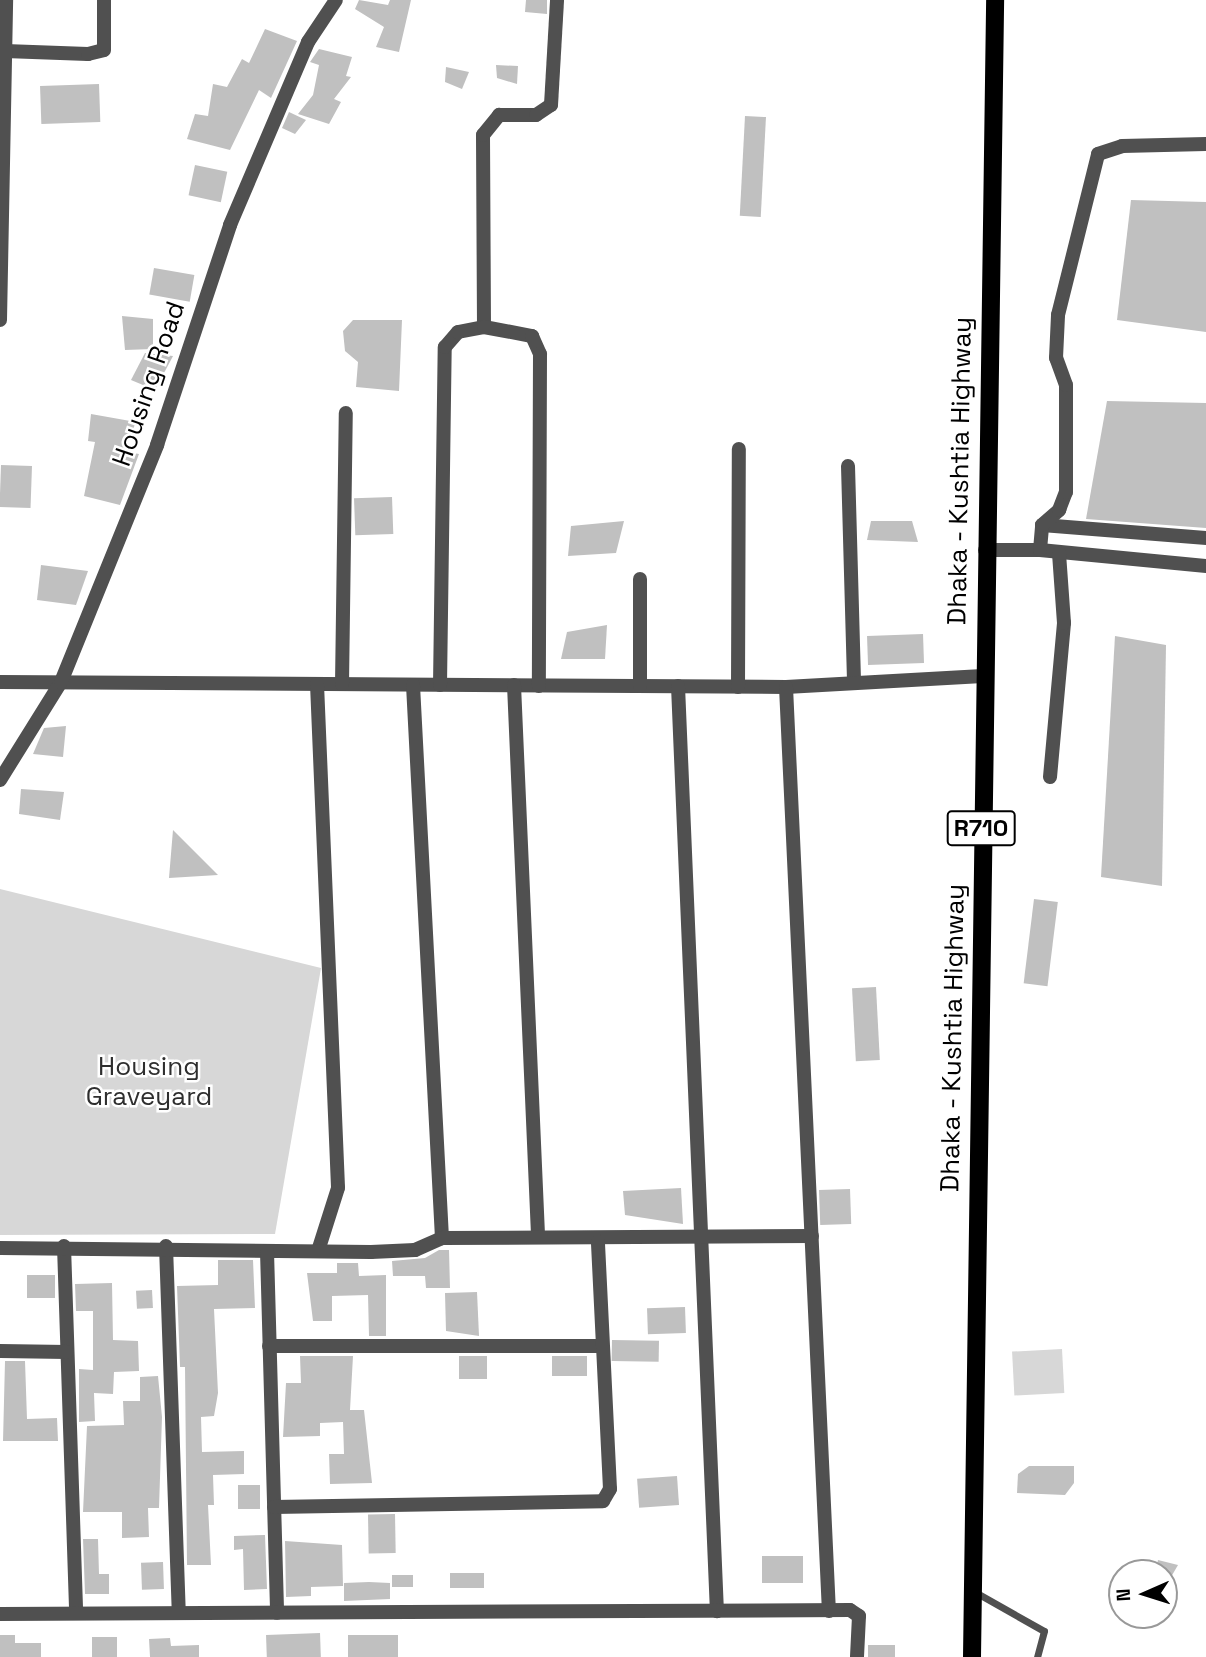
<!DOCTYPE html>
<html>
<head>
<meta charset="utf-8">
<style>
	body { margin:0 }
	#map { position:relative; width:1206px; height:1657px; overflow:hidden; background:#fff; font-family:"Space Grotesk",sans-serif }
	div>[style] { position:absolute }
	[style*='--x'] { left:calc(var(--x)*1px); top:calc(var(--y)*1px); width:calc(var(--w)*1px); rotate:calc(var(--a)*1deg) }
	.green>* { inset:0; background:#d7d7d7; transform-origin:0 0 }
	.building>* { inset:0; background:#c0c0c0; transform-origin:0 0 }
	.lane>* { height:7px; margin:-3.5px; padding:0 3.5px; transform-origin:3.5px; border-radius:3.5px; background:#505050 }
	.street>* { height:14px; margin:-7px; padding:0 7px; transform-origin:7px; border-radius:7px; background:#505050 }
	.primary>* { height:18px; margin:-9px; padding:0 9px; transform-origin:9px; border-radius:9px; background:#000 }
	span { translate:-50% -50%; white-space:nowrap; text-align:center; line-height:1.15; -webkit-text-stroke:5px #fff; paint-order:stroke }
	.shield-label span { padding:2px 5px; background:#fff; border:2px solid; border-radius:5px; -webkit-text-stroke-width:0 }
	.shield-label { font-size:24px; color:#000; font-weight:700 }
	.street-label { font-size:26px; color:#000 }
	.park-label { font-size:26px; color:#2e2e2e }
	.north { position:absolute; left:1108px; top:1559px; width:70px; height:70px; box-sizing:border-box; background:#fff; border:2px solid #999; border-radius:50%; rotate:267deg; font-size:19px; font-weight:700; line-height:28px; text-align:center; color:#000 }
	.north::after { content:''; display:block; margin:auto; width:24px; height:32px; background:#000; clip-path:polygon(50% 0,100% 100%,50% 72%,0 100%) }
</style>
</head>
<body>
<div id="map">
	<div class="green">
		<i style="clip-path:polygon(0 889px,321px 968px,275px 1234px,0 1235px)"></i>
		<i style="left:1062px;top:1349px;width:44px;height:50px;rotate:87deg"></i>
	</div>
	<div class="building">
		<i style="clip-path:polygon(359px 0,388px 5px,390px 0,411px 0,399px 52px,376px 47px,384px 27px,355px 9px)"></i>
		<i style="clip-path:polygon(526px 0,547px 0,547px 14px,525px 12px)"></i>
		<i style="clip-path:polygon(265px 29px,297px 41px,271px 98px,259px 90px,230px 150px,187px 139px,195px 114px,208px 116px,213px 84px,227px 87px,242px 59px,249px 63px)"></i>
		<i style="clip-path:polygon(319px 49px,352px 57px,346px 76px,351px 77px,334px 99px,341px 102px,329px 124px,298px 114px,313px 95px,319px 65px,310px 62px)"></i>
		<i style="clip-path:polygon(496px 65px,518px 66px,517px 84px,497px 78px)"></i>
		<i style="clip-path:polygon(446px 67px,469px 72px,462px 89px,445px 82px)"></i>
		<i style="left:99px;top:84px;width:38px;height:59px;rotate:88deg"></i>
		<i style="clip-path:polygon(289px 112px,306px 120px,295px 134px,282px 128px)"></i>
		<i style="left:745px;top:116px;width:21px;height:100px;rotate:3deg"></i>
		<i style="left:195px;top:165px;width:33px;height:31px;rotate:12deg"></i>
		<i style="clip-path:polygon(1131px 200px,1206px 202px,1206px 332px,1117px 320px)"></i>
		<i style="left:154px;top:268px;width:41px;height:27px;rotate:10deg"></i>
		<i style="clip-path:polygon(122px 316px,153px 319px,153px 349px,125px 350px)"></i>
		<i style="clip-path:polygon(353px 320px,402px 320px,399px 391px,356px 387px,358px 362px,345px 351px,343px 331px)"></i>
		<i style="clip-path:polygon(145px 353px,173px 356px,155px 390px,131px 380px)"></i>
		<i style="clip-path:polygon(1107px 401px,1206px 403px,1206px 528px,1086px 519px)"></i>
		<i style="clip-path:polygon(91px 414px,136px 422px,124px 451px,139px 454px,120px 505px,84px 496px,95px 442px,88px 441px)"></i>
		<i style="left:1px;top:465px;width:31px;height:42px;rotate:2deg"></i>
		<i style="left:392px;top:497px;width:37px;height:38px;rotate:88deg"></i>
		<i style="clip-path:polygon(624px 521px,616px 553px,568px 556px,571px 526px)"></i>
		<i style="clip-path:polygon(871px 521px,912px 521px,918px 542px,867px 540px)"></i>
		<i style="clip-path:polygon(41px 565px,88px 571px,76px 605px,37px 600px)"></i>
		<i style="clip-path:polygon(607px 625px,605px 659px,561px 659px,567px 632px)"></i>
		<i style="left:923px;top:634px;width:29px;height:56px;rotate:88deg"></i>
		<i style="clip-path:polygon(1115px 636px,1166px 645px,1162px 886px,1101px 877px)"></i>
		<i style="clip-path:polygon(66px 726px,63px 757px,33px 754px,44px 728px)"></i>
		<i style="clip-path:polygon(21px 789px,64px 792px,60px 820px,19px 814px)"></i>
		<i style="clip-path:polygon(173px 830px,218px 875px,169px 878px)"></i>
		<i style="left:1034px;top:899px;width:24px;height:85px;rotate:7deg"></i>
		<i style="left:876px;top:987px;width:73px;height:24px;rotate:87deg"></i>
		<i style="clip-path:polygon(681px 1188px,683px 1224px,625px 1215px,623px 1191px)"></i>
		<i style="left:850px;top:1189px;width:35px;height:31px;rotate:88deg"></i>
		<i style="clip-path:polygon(439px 1250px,449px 1250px,450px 1288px,426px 1288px,425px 1276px,393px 1276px,392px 1261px,425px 1258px)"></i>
		<i style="clip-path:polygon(218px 1260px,253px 1260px,255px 1308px,214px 1309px,218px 1393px,214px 1416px,201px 1417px,202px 1452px,244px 1451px,244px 1474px,213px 1475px,214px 1505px,208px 1505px,211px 1565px,187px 1565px,185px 1367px,180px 1367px,177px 1286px,218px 1285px)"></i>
		<i style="clip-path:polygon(337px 1263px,358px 1263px,359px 1276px,386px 1275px,386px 1336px,369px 1336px,368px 1295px,332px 1296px,332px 1321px,313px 1321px,307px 1273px,337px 1273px)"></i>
		<i style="left:27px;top:1275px;width:28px;height:23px"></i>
		<i style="clip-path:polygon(112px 1283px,113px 1340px,138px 1341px,139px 1371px,114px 1372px,113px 1394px,94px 1393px,95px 1421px,79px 1422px,79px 1369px,93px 1370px,93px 1311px,76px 1311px,75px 1284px)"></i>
		<i style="left:152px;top:1290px;width:18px;height:16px;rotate:87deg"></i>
		<i style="clip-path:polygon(477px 1292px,479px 1336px,446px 1331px,445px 1293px)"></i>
		<i style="left:685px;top:1307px;width:26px;height:38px;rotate:88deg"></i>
		<i style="left:612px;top:1340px;width:47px;height:21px;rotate:1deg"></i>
		<i style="clip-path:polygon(300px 1356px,353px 1356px,350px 1410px,364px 1410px,372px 1483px,330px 1484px,329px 1454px,344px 1454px,343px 1422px,320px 1423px,320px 1436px,283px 1437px,286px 1383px,301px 1383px)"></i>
		<i style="left:459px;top:1356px;width:28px;height:23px"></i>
		<i style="left:552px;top:1356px;width:35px;height:20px"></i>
		<i style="clip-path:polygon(5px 1361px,25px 1361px,27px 1419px,57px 1418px,58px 1441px,3px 1441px)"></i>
		<i style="clip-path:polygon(158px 1376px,162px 1417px,159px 1508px,148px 1508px,149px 1537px,122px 1538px,122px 1512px,83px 1512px,87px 1426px,124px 1425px,123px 1401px,140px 1401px,140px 1377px)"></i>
		<i style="clip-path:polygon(1029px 1466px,1074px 1466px,1074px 1483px,1065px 1495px,1017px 1493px,1018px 1474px)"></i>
		<i style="left:677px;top:1476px;width:29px;height:40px;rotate:86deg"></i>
		<i style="left:260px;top:1485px;width:24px;height:22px;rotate:90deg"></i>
		<i style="left:395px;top:1514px;width:39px;height:27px;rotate:89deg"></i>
		<i style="clip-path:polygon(265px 1535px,267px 1589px,244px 1590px,243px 1549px,234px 1550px,234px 1536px)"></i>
		<i style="clip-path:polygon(83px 1539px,98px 1539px,99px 1574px,109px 1574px,109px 1594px,85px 1594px)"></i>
		<i style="clip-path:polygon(285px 1541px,342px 1545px,343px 1586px,311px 1587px,311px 1596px,286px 1597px)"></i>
		<i style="left:803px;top:1556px;width:27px;height:41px;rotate:90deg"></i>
		<i style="clip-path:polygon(1158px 1560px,1178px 1565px,1171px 1577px,1155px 1573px)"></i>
		<i style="left:163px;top:1562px;width:27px;height:22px;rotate:88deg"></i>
		<i style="left:484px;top:1573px;width:15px;height:34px;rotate:90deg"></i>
		<i style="left:413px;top:1575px;width:12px;height:21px;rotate:90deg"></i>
		<i style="clip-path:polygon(369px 1582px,390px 1583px,390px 1599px,344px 1601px,344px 1583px)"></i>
		<i style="left:320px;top:1633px;width:24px;height:54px;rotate:88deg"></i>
		<i style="clip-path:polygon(0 1635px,15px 1635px,15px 1643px,41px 1643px,41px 1657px,0 1657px)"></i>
		<i style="left:348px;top:1635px;width:50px;height:22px"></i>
		<i style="left:117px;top:1637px;width:20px;height:25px;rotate:90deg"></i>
		<i style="clip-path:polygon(170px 1638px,171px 1646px,199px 1645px,199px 1657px,150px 1657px,149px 1639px)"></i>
		<i style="left:868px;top:1645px;width:27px;height:12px"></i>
	</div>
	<div class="lane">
		<i style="--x:975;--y:1592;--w:79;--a:29.5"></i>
		<i style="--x:1044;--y:1631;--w:27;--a:105"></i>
	</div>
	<div class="street">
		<i style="--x:5;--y:51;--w:83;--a:2.1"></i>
		<i style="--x:88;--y:54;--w:16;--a:-14"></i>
		<i style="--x:104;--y:50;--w:50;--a:-90"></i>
		<i style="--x:0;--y:320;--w:320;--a:-88.9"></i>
		<i style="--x:484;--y:327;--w:192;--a:-90.3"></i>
		<i style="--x:483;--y:135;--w:26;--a:-51"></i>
		<i style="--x:499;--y:115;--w:37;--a:0"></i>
		<i style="--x:536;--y:115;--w:18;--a:-34"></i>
		<i style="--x:551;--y:105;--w:105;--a:-86.7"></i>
		<i style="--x:848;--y:466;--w:217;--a:88.4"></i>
		<i style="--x:1042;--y:525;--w:165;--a:4.5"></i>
		<i style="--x:985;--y:550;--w:55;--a:0"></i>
		<i style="--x:1040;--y:550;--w:167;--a:5.5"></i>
		<i style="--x:1040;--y:550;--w:25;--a:-85"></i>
		<i style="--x:1042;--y:525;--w:23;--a:-41"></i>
		<i style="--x:1059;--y:510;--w:19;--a:-69"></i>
		<i style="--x:1066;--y:492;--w:107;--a:-90"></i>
		<i style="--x:1066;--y:385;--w:29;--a:-110"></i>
		<i style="--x:1056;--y:358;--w:43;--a:-87.3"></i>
		<i style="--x:1058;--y:315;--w:166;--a:-76"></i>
		<i style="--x:1098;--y:154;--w:25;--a:-18"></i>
		<i style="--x:1122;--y:146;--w:84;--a:-1.4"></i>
		<i style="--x:0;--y:682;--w:786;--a:0.36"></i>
		<i style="--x:786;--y:687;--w:197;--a:-3.2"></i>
		<i style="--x:317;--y:684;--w:504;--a:87.61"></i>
		<i style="--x:338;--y:1188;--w:66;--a:107.6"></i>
		<i style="--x:342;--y:684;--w:271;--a:-89.2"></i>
		<i style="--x:413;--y:685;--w:554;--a:87"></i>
		<i style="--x:440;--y:685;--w:338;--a:-89.2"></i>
		<i style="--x:445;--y:347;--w:20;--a:-49"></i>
		<i style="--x:458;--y:332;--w:26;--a:-11"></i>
		<i style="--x:484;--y:327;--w:49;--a:10.6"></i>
		<i style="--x:532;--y:336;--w:20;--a:66"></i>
		<i style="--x:540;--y:354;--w:332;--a:90.2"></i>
		<i style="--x:514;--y:685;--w:551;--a:87.5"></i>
		<i style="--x:640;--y:686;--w:107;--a:-90"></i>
		<i style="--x:678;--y:686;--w:926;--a:87.59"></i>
		<i style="--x:738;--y:687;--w:238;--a:-89.8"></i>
		<i style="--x:786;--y:687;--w:925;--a:87.34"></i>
		<i style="--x:1050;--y:777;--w:155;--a:-84.8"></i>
		<i style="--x:1064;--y:623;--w:70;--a:-94.1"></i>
		<i style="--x:0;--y:780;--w:115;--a:-58.1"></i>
		<i style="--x:61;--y:682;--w:256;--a:-67.9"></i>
		<i style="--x:157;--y:445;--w:232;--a:-71.6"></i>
		<i style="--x:230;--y:225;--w:199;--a:-66.9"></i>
		<i style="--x:308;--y:42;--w:50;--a:-56.3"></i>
		<i style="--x:64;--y:1246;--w:367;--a:88.1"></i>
		<i style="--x:166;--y:1246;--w:367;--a:88"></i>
		<i style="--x:0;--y:1248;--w:371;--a:0.6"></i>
		<i style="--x:371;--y:1252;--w:44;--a:-2.6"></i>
		<i style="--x:415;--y:1250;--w:30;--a:-24"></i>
		<i style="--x:442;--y:1238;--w:370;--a:-0.3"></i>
		<i style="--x:267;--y:1251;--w:362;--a:88.4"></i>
		<i style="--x:269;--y:1346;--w:332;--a:0"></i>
		<i style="--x:0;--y:1351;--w:67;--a:0.9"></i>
		<i style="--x:274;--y:1507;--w:329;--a:-1"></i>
		<i style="--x:603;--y:1501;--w:14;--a:-60"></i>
		<i style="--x:610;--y:1489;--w:248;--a:-92.8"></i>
		<i style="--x:0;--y:1614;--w:850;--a:-0.27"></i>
		<i style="--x:850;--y:1610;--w:11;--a:34"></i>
		<i style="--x:859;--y:1616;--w:41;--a:92.8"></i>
	</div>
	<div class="primary">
		<i style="--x:972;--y:1657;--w:1657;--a:-89.2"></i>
	</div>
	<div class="shield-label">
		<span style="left:981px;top:828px">R710</span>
	</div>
	<div class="street-label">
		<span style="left:149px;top:384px;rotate:-71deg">Housing Road</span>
		<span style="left:960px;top:471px;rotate:-89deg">Dhaka - Kushtia Highway</span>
		<span style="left:953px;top:1038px;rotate:-89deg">Dhaka - Kushtia Highway</span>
	</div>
	<div class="park-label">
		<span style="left:149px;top:1082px">Housing<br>Graveyard</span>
	</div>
	<div class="north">N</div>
</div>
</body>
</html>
